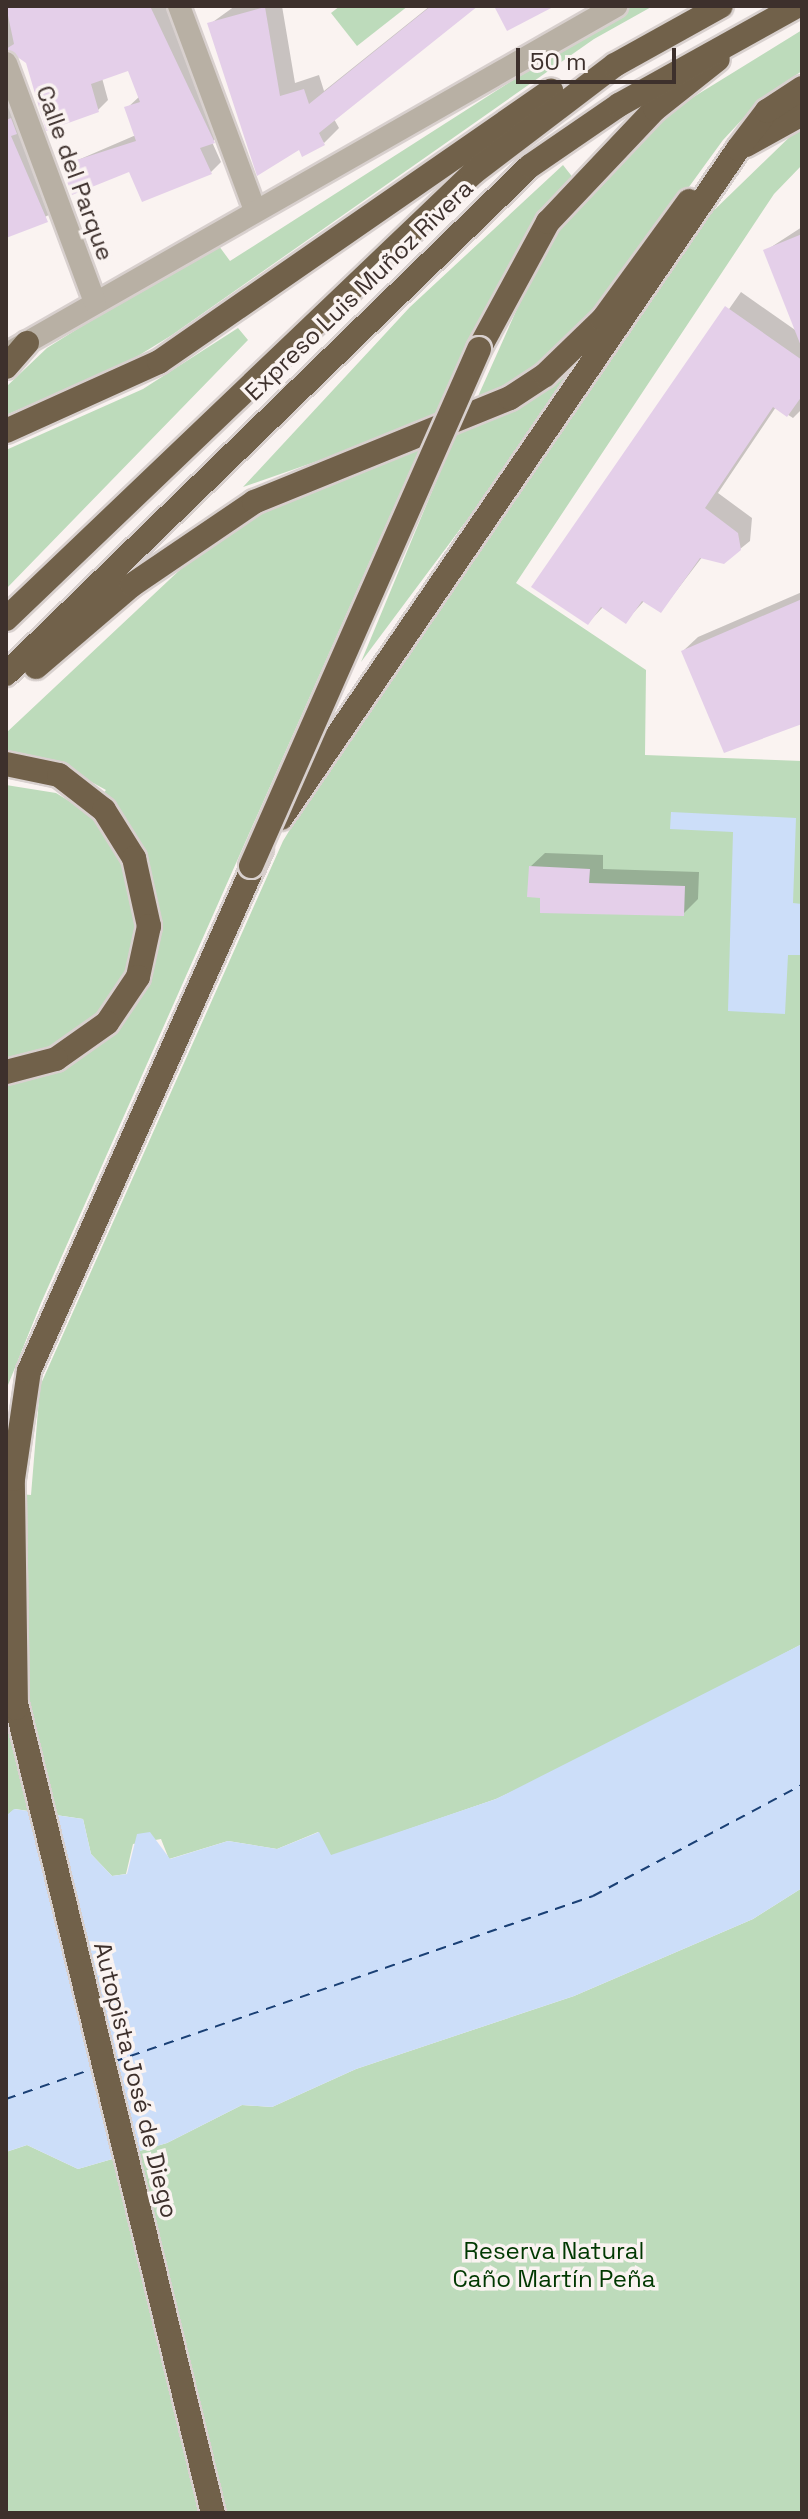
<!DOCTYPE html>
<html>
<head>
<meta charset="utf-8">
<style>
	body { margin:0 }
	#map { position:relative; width:808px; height:2519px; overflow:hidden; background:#faf3f1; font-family:"Space Grotesk",sans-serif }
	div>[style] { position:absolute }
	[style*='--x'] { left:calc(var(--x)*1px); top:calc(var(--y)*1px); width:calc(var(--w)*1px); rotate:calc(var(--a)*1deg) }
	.green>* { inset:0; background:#bddbbb }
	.water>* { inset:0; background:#ccdef9 }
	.shadow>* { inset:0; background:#0003 }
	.ferry>* { height:2px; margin-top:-1px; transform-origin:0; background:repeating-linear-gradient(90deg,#1a4075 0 10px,transparent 0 18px) }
	.building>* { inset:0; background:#e4cfe9 }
	.roads { filter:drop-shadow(2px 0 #d8d0ce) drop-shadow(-2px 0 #d8d0ce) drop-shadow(0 2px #d8d0ce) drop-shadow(0 -2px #d8d0ce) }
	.minor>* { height:22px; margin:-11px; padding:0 11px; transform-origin:11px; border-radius:11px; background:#b8b0a4 }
	.tertiary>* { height:22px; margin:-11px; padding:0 11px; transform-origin:11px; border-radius:11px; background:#b8b0a4 }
	.motorway>* { height:24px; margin:-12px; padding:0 12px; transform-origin:12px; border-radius:12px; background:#71614a }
	.bridges { filter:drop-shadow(2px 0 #d8d0ce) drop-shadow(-2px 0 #d8d0ce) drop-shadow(0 2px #d8d0ce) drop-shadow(0 -2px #d8d0ce) }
	.motorway-bridge>* { height:24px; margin:-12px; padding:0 12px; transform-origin:12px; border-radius:12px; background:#71614a }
	span { translate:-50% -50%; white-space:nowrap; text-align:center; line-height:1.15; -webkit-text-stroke:7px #faf3f1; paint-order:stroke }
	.street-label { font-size:24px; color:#3d302c }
	.park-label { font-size:24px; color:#003801 }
	.frame { position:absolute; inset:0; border:8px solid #3d302c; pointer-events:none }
	.scale { position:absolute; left:516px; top:48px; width:160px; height:36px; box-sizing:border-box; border:4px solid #3d302c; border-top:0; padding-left:10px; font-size:24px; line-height:28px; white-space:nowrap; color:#3d302c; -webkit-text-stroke:6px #faf3f1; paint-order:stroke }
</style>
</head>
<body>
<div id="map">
	<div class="green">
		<i style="clip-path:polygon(340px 6px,408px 6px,357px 46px,331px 13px)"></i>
		<i style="clip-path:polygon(629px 6px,653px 6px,594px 39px,172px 335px,120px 367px,6px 415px,6px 387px,47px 348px,216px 242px,230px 261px)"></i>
		<i style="clip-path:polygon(802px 30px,802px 71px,763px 97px,723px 140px,588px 326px,527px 377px,475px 403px,542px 253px,569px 213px,634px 141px,674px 109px)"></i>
		<i style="clip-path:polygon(802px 125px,802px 165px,774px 194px,516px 583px,646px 670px,645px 755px,802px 761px,802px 1644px,602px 1750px,496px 1799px,406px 1830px,331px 1856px,318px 1832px,277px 1849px,228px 1841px,169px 1859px,161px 1839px,133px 1844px,126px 1874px,112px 1876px,91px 1854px,83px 1819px,15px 1809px,6px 1816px,6px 1493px,31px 1495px,40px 1386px,283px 841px,354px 724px,705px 219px)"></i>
		<i style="clip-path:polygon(563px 165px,574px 179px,506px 270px,432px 421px,243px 487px,410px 307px)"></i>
		<i style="clip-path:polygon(238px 328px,248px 340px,6px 589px,6px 450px,143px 389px)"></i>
		<i style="clip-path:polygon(591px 345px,546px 414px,361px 662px,455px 436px,545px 388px)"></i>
		<i style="clip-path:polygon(421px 446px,41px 1303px,6px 1390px,6px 785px,56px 793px,87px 812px,106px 790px,53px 761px,6px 751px,6px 733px,233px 520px)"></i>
		<i style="clip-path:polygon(802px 1888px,802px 2513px,6px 2513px,6px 2152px,27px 2145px,78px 2169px,167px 2143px,242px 2105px,272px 2107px,356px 2069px,574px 1996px,753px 1919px)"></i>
	</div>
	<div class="water">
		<i style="clip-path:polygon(671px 812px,796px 818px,793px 903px,802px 904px,802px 955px,788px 955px,785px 1014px,728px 1011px,733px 832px,670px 829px)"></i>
		<i style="clip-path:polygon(802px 1644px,802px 1888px,753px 1919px,574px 1996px,356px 2069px,272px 2107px,242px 2105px,167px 2143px,78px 2169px,27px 2145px,6px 2152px,6px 1816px,14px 1809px,83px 1819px,91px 1854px,112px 1876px,127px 1874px,137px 1834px,150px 1832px,170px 1859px,228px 1841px,277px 1849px,319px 1832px,331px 1855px,496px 1799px)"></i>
	</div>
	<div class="shadow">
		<i style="clip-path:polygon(6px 6px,165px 6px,224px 131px,212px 142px,221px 162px,211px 172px,64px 166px,136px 135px,127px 108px,140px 96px,129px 68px,102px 78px,108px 100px,98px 110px,21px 41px,6px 50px)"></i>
		<i style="clip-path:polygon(235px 6px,282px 6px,295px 83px,319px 75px,324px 91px,430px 6px,475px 6px,334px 119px,339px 128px,324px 143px,210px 24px)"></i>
		<i style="clip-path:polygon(6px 67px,57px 211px,6px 236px)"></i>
		<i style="clip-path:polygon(802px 227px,802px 409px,793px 418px,776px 407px,718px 493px,752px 518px,750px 541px,724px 562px,703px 556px,661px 611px,645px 600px,626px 621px,604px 606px,588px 623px,534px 587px,741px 292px,798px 332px,765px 251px)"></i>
		<i style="clip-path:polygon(802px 592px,802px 718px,683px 651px,698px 637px)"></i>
		<i style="clip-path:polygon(545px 853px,603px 855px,603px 869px,699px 872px,698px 899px,683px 914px,542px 896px,530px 867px)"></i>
	</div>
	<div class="ferry">
		<i style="--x:113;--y:2062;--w:508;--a:-19.08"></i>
		<i style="--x:593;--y:1896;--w:237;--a:-28"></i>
		<i style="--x:6;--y:2099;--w:91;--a:-19.2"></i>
	</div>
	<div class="building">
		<i style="clip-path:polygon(6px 6px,150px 6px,215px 143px,200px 148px,212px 174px,142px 202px,129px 172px,72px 195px,61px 165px,136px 141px,124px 107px,140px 102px,128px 71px,91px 84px,99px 112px,46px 131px,26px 63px,6px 49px,14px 44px)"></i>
		<i style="clip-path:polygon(431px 6px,478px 6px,319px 133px,325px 145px,302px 157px,299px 150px,257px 176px,207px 23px,265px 7px,280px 96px,304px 89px,309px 104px)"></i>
		<i style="clip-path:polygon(494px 6px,555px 6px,507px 31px)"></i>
		<i style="clip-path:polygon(11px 118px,17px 134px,11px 136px,48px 222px,6px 238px,6px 120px)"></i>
		<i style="clip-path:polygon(802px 234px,802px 346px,801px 346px,763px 250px)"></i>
		<i style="clip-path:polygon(725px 306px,802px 360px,802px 396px,787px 417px,773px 407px,705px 508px,738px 533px,741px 550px,724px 564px,700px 558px,661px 613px,642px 601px,626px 624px,601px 607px,588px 625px,531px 587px)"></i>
		<i style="clip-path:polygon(802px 599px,802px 724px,724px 753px,681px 651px)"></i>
		<i style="clip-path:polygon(529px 866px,590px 869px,589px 883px,685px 886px,684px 916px,540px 913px,540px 898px,527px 897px)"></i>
	</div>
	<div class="roads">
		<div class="minor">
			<i style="--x:179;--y:6;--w:215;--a:69.6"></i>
			<i style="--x:12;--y:351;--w:696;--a:-29.73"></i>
		</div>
		<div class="tertiary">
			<i style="--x:6;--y:63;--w:255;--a:69.6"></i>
		</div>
		<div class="motorway">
			<i style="--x:746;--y:145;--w:64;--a:-29"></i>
			<i style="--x:479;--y:349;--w:145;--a:-61.5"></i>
			<i style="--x:548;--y:222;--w:156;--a:-46.6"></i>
			<i style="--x:655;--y:109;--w:80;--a:-38.4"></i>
			<i style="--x:6;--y:367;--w:32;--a:-49"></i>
			<i style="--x:6;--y:431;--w:168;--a:-24.3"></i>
			<i style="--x:159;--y:362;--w:477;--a:-34.7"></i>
			<i style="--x:6;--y:619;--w:646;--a:-43.68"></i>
			<i style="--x:473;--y:173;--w:178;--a:-37.3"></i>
			<i style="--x:615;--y:65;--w:121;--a:-29.1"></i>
			<i style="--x:36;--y:667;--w:126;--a:-40.5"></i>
			<i style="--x:132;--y:585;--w:148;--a:-34.2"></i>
			<i style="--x:254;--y:502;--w:276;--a:-22.1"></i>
			<i style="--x:510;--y:398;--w:42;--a:-33.3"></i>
			<i style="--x:545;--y:375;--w:81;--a:-44"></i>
			<i style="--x:603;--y:319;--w:146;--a:-53.9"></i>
			<i style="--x:6;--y:674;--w:730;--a:-44.11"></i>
			<i style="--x:530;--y:166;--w:108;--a:-34.4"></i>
			<i style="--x:619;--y:105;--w:204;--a:-29.1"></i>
			<i style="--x:6;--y:764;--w:54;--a:11.7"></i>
			<i style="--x:59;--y:775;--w:57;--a:37.9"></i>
			<i style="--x:104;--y:810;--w:57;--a:58"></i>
			<i style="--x:134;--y:858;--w:70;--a:77.6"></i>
			<i style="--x:149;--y:926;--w:52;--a:102.2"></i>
			<i style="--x:138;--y:977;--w:55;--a:124"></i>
			<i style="--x:107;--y:1023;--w:62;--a:144.8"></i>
			<i style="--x:56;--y:1059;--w:52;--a:165.4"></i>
			<i style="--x:281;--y:818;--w:810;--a:-55.66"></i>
			<i style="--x:738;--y:149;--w:48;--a:-52.7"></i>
			<i style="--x:767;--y:111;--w:42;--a:-33.3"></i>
			<i style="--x:13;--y:1691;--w:846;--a:76.33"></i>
			<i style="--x:16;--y:1708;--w:229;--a:-90.8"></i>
			<i style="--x:13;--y:1479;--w:109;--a:-81.6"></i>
			<i style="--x:29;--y:1371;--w:571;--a:-66.04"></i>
		</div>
	</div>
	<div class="bridges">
		<div class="motorway-bridge">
			<i style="--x:251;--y:866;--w:565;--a:-66.2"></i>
		</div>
	</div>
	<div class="street-label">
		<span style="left:75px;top:173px;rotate:70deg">Calle del Parque</span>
		<span style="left:359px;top:290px;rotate:-44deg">Expreso Luis Muñoz Rivera</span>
		<span style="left:136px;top:2080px;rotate:76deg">Autopista José de Diego</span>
	</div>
	<div class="park-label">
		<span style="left:554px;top:2265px">Reserva Natural<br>Caño Martín Peña</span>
	</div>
	<div class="frame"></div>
	<div class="scale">50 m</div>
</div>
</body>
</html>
